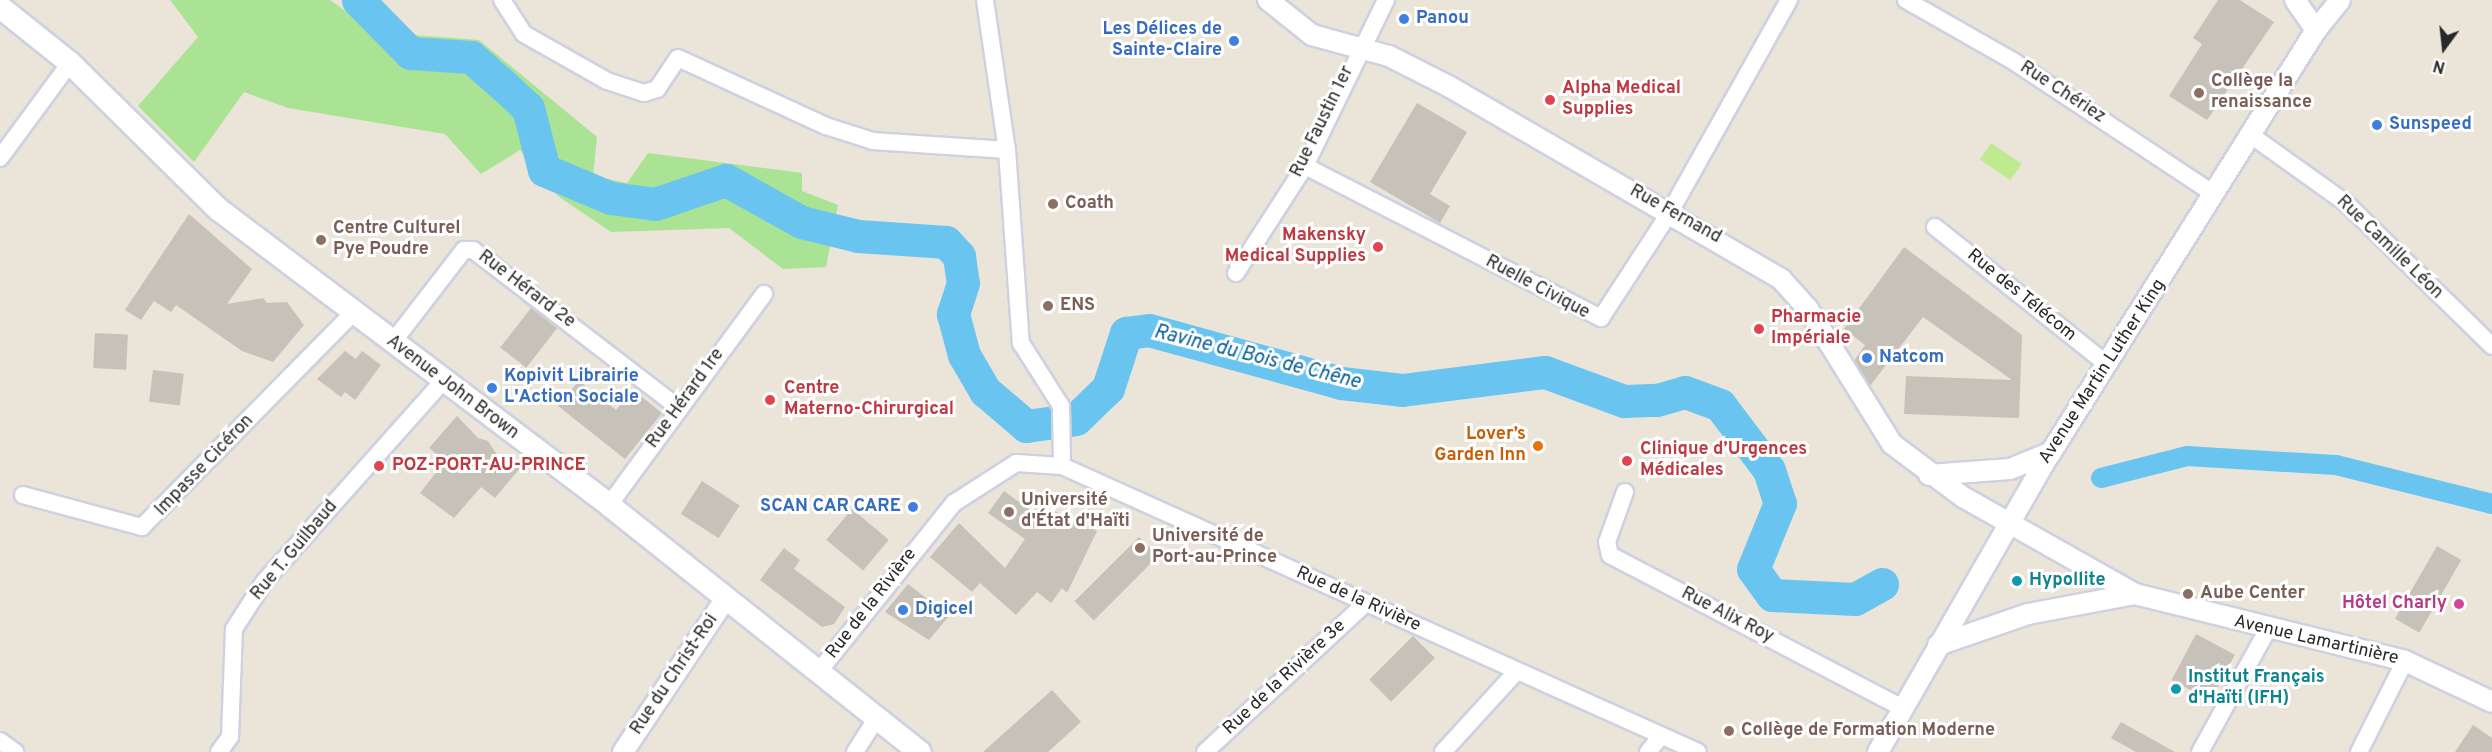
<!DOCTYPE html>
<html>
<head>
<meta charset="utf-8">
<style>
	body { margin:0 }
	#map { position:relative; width:2492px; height:752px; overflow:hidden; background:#ebe4d9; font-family:Overpass,sans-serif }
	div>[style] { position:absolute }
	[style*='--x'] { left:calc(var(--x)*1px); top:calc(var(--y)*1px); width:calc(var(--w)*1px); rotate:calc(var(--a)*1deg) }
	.green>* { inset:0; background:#abe394 }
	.pitch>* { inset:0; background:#bfea8f; transform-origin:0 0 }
	.canal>* { height:20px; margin:-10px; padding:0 10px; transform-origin:10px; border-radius:10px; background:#69c5ef }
	.river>* { height:33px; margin:-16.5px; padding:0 16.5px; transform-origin:16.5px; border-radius:16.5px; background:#69c5ef }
	.building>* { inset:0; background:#c6c1b9; transform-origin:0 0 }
	.roads { filter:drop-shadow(2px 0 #ced1e1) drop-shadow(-2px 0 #ced1e1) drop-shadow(0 2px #ced1e1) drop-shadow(0 -2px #ced1e1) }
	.minor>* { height:16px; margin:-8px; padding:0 8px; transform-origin:8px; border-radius:8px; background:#fff }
	.tertiary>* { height:20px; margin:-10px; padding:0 10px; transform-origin:10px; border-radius:10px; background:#fff }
	.secondary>* { height:22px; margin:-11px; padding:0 11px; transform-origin:11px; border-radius:11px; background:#fff }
	.dots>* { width:16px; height:16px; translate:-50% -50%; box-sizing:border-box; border:3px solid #fff; border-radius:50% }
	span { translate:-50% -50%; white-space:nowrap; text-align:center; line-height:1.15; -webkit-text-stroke:6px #fff; paint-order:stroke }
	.shop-label { font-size:18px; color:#366cbe; font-weight:700 }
	.left { translate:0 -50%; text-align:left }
	.right { translate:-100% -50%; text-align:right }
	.education-label { font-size:18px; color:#785e54; font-weight:700 }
	.health-label { font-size:18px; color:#be3a42; font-weight:700 }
	.street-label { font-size:18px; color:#282828 }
	.food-label { font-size:18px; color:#c56008; font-weight:700 }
	.culture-label { font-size:18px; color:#0d838f; font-weight:700 }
	.hotel-label { font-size:18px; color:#b23c85; font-weight:700 }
	.water-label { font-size:20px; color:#0b6198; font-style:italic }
	.north { position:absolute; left:2414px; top:18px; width:60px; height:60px; -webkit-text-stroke:4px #fff; paint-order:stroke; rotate:195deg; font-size:16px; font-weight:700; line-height:24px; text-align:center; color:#282828 }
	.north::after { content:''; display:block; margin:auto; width:21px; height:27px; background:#282828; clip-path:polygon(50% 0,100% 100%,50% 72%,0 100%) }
</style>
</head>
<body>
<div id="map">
	<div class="green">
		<i style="clip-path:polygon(170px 0,330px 0,375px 32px,479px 40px,597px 137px,593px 176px,627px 183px,648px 153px,802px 173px,802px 191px,838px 205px,826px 267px,783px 269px,729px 228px,611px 232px,558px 196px,520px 150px,481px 174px,445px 134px,288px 108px,244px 92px,194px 162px,138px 106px,198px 37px)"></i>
	</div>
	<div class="pitch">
		<i style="left:1991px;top:143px;width:37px;height:20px;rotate:34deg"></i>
	</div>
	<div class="canal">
		<i style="--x:2101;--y:478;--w:89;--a:-14.3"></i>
		<i style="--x:2187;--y:456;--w:149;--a:3.5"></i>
		<i style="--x:2336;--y:465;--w:161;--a:14"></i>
	</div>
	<div class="river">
		<i style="--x:358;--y:0;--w:74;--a:45.5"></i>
		<i style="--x:410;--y:53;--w:61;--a:3.8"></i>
		<i style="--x:471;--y:57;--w:41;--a:41.1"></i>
		<i style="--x:502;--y:84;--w:35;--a:43"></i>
		<i style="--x:528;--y:108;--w:64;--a:75.5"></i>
		<i style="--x:544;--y:170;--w:73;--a:22.7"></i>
		<i style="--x:611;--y:198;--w:44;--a:7.8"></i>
		<i style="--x:655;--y:204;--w:75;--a:-18.7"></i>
		<i style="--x:726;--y:180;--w:86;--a:29.2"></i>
		<i style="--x:801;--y:222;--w:59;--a:13.8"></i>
		<i style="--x:858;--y:236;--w:88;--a:3.9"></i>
		<i style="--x:946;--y:242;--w:19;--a:47"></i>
		<i style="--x:959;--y:256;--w:27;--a:82"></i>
		<i style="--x:963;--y:283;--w:33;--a:108"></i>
		<i style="--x:953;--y:314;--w:42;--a:75"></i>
		<i style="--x:964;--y:355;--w:42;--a:59.7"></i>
		<i style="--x:985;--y:391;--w:54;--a:40.5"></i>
		<i style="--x:1026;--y:426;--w:50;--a:-8"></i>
		<i style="--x:1076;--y:419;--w:45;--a:-44.1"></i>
		<i style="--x:1108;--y:388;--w:58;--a:-71.9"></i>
		<i style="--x:1126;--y:333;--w:23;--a:-7"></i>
		<i style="--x:1149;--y:330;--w:199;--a:15.4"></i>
		<i style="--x:1341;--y:383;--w:61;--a:6.5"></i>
		<i style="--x:1402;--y:390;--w:144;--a:-7.2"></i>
		<i style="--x:1545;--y:372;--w:84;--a:20.2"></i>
		<i style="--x:1624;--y:401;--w:33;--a:-2"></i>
		<i style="--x:1657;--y:400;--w:29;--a:-16"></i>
		<i style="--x:1685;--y:392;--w:37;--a:20"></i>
		<i style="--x:1720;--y:405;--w:81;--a:53"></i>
		<i style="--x:1769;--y:470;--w:35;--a:72"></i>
		<i style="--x:1780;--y:503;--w:71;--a:112.2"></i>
		<i style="--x:1753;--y:569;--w:32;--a:54"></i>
		<i style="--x:1772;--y:595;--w:83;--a:2.8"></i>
		<i style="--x:1855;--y:599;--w:31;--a:-29"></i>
	</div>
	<div class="building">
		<i style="clip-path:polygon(2218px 0,2240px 0,2274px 22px,2207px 120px,2169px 96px,2202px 44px,2193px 38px)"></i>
		<i style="clip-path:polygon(1417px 103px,1467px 132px,1430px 194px,1450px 206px,1440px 223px,1370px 182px)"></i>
		<i style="clip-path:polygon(189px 214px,252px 269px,227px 304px,263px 298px,267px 303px,287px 302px,304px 325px,273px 362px,242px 351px,176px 305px,171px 312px,154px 301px,141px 320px,125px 310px)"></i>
		<i style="clip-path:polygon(1904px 247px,2022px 335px,2019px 418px,1904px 414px,1906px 376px,2012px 380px,1923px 317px,1870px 386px,1854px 361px,1865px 345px,1844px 329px)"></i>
		<i style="left:531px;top:308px;width:33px;height:50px;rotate:38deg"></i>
		<i style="left:95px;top:333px;width:33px;height:35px;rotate:3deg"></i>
		<i style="clip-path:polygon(345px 351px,356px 359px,362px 351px,381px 365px,355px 400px,345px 392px,341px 397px,317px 379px)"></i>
		<i style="left:153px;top:370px;width:31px;height:32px;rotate:7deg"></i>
		<i style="clip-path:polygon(579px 381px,616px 410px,633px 390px,662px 413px,625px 459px,558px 406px)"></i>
		<i style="clip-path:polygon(457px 416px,478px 438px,488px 441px,497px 455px,520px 468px,495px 498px,481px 487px,454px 518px,420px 493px,445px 461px,429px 448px)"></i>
		<i style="left:702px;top:481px;width:45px;height:39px;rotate:33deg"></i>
		<i style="clip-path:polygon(1004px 491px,1037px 515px,1042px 505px,1097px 531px,1067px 593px,1062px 588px,1051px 603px,1037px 592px,1016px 615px,980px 583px,972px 592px,930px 557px,959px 523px,1005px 568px,1025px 539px,988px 513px)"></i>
		<i style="left:852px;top:509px;width:48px;height:40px;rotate:40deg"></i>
		<i style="left:1139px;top:537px;width:27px;height:91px;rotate:45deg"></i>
		<i style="left:2437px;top:546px;width:28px;height:84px;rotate:30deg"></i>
		<i style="clip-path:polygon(784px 548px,800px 560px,794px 569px,845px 607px,834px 624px,822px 627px,760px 580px)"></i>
		<i style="clip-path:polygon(908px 584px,949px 616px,929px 640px,885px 612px)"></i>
		<i style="left:2196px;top:634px;width:44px;height:52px;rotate:28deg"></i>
		<i style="left:1413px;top:636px;width:31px;height:62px;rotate:45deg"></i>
		<i style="clip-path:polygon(1052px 690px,1081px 722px,1048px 752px,983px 752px)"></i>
		<i style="clip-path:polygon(2121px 722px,2175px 752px,2136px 752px,2111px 738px)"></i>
		<i style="clip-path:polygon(2473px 725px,2492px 738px,2492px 752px,2455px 752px)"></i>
	</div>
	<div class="roads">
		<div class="minor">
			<i style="--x:502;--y:0;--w:40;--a:57.1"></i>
			<i style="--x:524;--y:34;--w:95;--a:29.5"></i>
			<i style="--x:607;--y:81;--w:39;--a:18"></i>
			<i style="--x:644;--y:93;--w:14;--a:-17"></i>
			<i style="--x:657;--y:89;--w:37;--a:-56"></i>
			<i style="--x:678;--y:58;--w:163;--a:24.7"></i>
			<i style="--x:826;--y:126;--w:49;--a:17.7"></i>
			<i style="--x:873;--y:141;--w:134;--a:3.8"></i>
			<i style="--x:985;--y:0;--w:152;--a:81.7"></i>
			<i style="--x:1007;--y:150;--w:194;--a:85.9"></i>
			<i style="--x:1021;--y:343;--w:75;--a:57.6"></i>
			<i style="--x:1061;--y:406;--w:60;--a:89"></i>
			<i style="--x:1906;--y:0;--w:123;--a:29.7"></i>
			<i style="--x:2013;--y:61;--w:241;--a:33.5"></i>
			<i style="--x:2252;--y:136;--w:115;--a:35.5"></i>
			<i style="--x:2346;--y:203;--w:204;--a:44.4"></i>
			<i style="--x:0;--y:158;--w:118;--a:-53.6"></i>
			<i style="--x:1305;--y:166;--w:333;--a:27.2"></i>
			<i style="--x:1601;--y:318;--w:126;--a:-56.9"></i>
			<i style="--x:1670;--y:212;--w:243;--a:-60.7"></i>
			<i style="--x:1935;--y:227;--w:221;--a:38.6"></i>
			<i style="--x:1236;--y:273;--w:127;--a:-57.2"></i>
			<i style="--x:1305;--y:166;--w:185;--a:-64"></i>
			<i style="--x:392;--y:343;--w:118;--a:-52.3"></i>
			<i style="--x:464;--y:250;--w:9;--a:0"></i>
			<i style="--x:473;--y:250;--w:260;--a:37.5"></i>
			<i style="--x:1625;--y:492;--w:53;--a:109.8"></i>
			<i style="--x:1607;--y:542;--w:13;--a:77"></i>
			<i style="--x:1610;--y:555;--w:331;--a:27.6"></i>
			<i style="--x:23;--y:495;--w:123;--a:15.1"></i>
			<i style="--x:142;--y:527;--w:299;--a:-45.4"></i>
			<i style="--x:609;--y:505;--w:262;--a:-53.7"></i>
			<i style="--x:820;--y:670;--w:214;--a:-51.3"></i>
			<i style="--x:954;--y:503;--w:74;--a:-32.8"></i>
			<i style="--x:1016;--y:463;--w:46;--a:3.7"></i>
			<i style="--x:1062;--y:466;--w:697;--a:24.21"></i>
			<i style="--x:0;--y:741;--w:19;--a:36"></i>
			<i style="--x:219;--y:752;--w:19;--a:-54"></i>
			<i style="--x:230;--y:737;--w:108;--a:-87.9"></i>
			<i style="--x:234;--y:629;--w:56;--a:-57.4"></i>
			<i style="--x:264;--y:582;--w:269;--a:-48.3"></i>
			<i style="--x:855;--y:752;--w:43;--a:-57.4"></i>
			<i style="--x:1205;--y:752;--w:219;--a:-42.8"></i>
			<i style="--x:1443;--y:752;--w:108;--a:-47.6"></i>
			<i style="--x:1648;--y:752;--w:21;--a:-51"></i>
			<i style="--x:2200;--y:752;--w:141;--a:-61.1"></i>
			<i style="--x:2359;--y:752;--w:102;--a:-63.2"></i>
		</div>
		<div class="tertiary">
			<i style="--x:1268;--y:0;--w:56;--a:38.5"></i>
			<i style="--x:1312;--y:35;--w:80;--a:15.3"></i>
			<i style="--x:1389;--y:56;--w:68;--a:26.9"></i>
			<i style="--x:1450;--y:87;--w:383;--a:30.1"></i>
			<i style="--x:1781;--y:279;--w:40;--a:48"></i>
			<i style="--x:1808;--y:309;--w:159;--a:58.1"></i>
			<i style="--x:1892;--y:444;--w:89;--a:36.7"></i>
			<i style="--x:1963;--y:497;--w:197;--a:29.4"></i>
			<i style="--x:2135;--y:594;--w:278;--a:13.9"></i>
			<i style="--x:2405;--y:661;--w:96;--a:25.2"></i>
			<i style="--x:2295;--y:0;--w:37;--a:55"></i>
			<i style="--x:1929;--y:475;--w:81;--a:-4.2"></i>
			<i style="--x:2010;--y:469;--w:45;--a:-22"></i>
			<i style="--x:1938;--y:645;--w:95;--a:-19"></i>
			<i style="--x:2028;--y:614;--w:109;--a:-10.6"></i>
			<i style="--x:623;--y:752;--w:185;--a:-56.2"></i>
			<i style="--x:1878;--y:752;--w:331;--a:-60.1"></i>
			<i style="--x:2043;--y:465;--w:514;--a:-57.89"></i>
			<i style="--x:2316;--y:30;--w:38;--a:-51"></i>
		</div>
		<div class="secondary">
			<i style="--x:0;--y:7;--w:90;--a:38.7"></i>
			<i style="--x:70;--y:63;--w:208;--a:44.6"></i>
			<i style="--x:218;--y:209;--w:490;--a:37.1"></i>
			<i style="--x:609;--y:505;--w:397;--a:38.5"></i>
		</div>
	</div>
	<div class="dots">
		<i style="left:1404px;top:19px;background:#3f7fe0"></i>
		<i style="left:1234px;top:41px;background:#3f7fe0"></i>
		<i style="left:2199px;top:93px;background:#8d6e63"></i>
		<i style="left:1550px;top:100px;background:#e0444e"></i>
		<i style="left:2377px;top:125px;background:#3f7fe0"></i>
		<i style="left:1053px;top:204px;background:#8d6e63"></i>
		<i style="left:321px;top:240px;background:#8d6e63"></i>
		<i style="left:1378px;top:247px;background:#e0444e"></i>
		<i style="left:1048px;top:306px;background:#8d6e63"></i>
		<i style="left:1759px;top:329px;background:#e0444e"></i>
		<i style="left:1867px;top:358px;background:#3f7fe0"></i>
		<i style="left:492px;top:388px;background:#3f7fe0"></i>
		<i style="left:770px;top:400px;background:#e0444e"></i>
		<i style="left:1538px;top:446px;background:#e8710a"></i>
		<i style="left:1627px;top:461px;background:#e0444e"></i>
		<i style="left:379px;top:466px;background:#e0444e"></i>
		<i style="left:913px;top:507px;background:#3f7fe0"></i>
		<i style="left:1009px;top:512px;background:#8d6e63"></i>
		<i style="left:1140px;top:548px;background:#8d6e63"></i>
		<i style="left:2017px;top:581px;background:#0f9aa8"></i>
		<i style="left:2188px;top:594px;background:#8d6e63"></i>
		<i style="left:2459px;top:604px;background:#d1479c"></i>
		<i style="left:903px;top:610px;background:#3f7fe0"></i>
		<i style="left:2176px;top:689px;background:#0f9aa8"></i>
		<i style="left:1729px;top:731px;background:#8d6e63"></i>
	</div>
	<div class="shop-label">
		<span class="left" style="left:1416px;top:19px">Panou</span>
		<span class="right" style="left:1222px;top:41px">Les Délices de<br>Sainte-Claire</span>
		<span class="left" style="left:2389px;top:125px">Sunspeed</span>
		<span class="left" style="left:1879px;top:358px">Natcom</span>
		<span class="left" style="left:504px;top:388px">Kopivit Librairie<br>L'Action Sociale</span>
		<span class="right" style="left:901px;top:507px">SCAN CAR CARE</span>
		<span class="left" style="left:915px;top:610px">Digicel</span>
	</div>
	<div class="education-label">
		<span class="left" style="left:2211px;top:93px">Collège la<br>renaissance</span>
		<span class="left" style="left:1065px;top:204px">Coath</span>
		<span class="left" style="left:333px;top:240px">Centre Culturel<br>Pye Poudre</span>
		<span class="left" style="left:1060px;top:306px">ENS</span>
		<span class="left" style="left:1021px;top:512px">Université<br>d'État d'Haïti</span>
		<span class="left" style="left:1152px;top:548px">Université de<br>Port-au-Prince</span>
		<span class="left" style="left:2200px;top:594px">Aube Center</span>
		<span class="left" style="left:1741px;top:731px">Collège de Formation Moderne</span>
	</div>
	<div class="health-label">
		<span class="left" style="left:1562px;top:100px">Alpha Medical<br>Supplies</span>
		<span class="right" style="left:1366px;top:247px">Makensky<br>Medical Supplies</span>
		<span class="left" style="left:1771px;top:329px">Pharmacie<br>Impériale</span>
		<span class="left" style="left:784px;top:400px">Centre<br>Materno-Chirurgical</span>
		<span class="left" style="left:1640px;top:461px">Clinique d’Urgences<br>Médicales</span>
		<span class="left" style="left:392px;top:466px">POZ-PORT-AU-PRINCE</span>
	</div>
	<div class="street-label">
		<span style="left:2062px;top:93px;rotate:33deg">Rue Chériez</span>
		<span style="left:1323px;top:122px;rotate:-64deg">Rue Faustin 1er</span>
		<span style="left:1675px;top:215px;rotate:29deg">Rue Fernand</span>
		<span style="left:2389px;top:248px;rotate:44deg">Rue Camille Léon</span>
		<span style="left:1537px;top:288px;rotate:28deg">Ruelle Civique</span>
		<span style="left:526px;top:290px;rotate:37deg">Rue Hérard 2e</span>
		<span style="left:2021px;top:296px;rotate:39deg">Rue des Télécom</span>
		<span style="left:2103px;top:372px;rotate:-57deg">Avenue Martin Luther King</span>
		<span style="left:452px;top:388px;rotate:37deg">Avenue John Brown</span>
		<span style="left:686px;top:399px;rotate:-54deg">Rue Hérard 1re</span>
		<span style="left:205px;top:466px;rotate:-46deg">Impasse Cicéron</span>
		<span style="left:295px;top:551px;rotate:-50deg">Rue T. Guilbaud</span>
		<span style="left:1358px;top:600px;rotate:24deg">Rue de la Rivière</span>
		<span style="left:872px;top:604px;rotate:-52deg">Rue de la Rivière</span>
		<span style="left:1727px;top:616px;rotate:27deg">Rue Alix Roy</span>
		<span style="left:2316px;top:641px;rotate:13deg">Avenue Lamartinière</span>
		<span style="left:675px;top:675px;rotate:-56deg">Rue du Christ-Roi</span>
		<span style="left:1285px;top:678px;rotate:-43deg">Rue de la Rivière 3e</span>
	</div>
	<div class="food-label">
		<span class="right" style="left:1526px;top:446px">Lover’s<br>Garden Inn</span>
	</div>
	<div class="culture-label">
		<span class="left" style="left:2029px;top:581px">Hypollite</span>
		<span class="left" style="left:2188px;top:689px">Institut Français<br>d'Haïti (IFH)</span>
	</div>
	<div class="hotel-label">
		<span class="right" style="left:2447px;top:604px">Hôtel Charly</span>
	</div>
	<div class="water-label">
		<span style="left:1257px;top:358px;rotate:14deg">Ravine du Bois de Chêne</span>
	</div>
	<div class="north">N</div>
</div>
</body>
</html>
